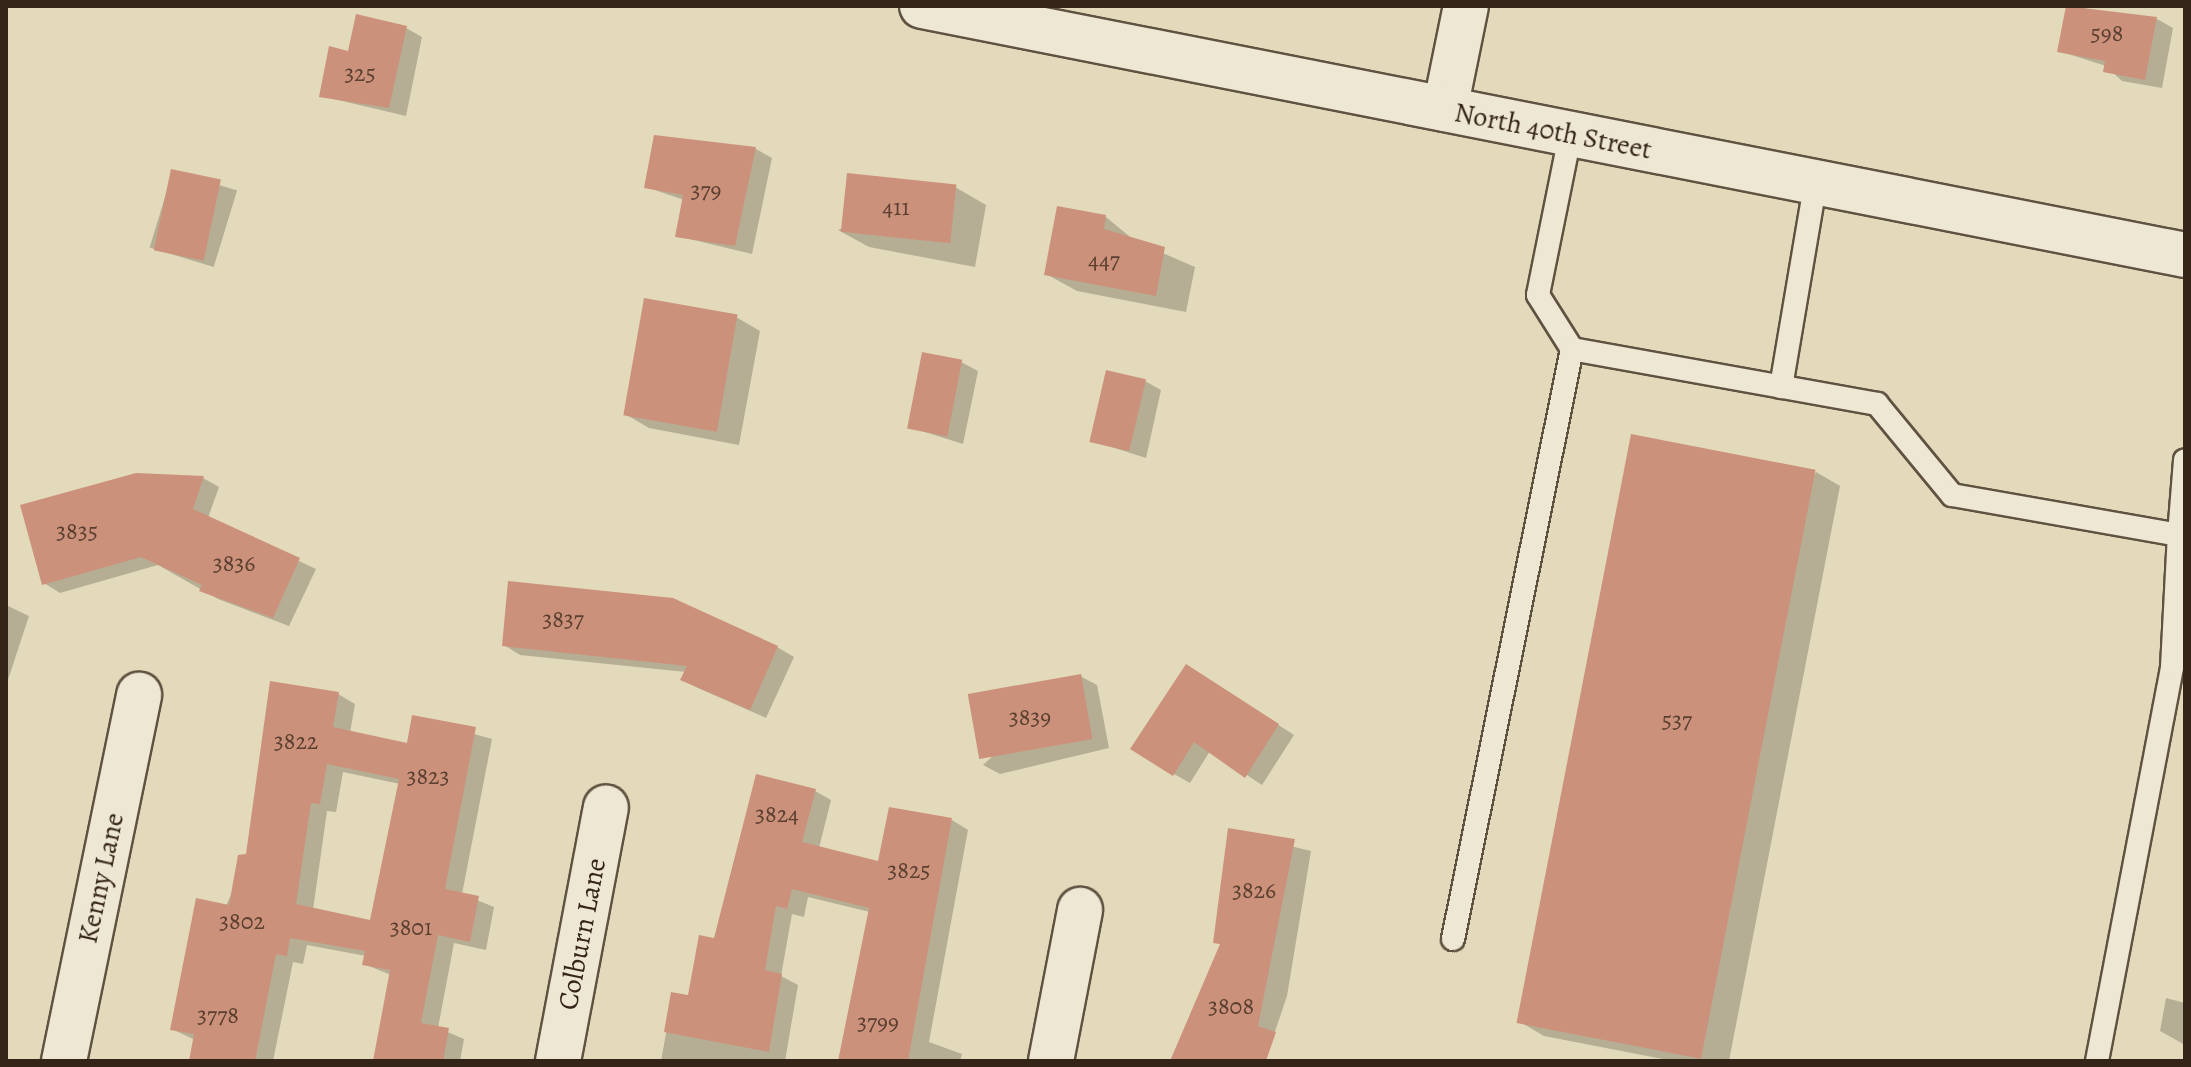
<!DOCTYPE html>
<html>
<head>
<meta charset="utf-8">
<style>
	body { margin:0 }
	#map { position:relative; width:2191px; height:1067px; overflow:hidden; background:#e3dabb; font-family:Alegreya,serif }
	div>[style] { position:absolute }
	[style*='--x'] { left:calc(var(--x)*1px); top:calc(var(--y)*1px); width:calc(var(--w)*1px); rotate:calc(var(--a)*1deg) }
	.shadow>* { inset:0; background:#0003; transform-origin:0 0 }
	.building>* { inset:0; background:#cc917b; transform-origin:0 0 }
	.roads { filter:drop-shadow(2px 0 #605241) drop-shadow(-2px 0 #605241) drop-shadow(0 2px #605241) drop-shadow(0 -2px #605241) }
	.lane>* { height:22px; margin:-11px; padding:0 11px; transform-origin:11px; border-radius:11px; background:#ede7d3 }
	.street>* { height:44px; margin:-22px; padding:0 22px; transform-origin:22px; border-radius:22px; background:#ede7d3 }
	.secondary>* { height:44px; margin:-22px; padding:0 22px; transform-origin:22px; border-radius:22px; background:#ede7d3 }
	span { translate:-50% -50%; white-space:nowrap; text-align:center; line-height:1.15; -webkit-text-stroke:6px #ede7d3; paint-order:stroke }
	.number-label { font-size:24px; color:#5b4031 }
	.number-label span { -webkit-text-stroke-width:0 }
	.street-label { font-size:28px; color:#352518 }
	.frame { position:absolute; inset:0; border:8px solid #352518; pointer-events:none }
</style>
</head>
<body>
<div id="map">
	<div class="shadow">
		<i style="clip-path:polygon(2068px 6px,2157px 19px,2173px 28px,2162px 88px,2122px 81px,2106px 66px,2059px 51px)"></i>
		<i style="clip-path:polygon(406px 28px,422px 37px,406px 116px,321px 96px,350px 53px)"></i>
		<i style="clip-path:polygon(656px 137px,756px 149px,772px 158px,752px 254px,677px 236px,684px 200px,646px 187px)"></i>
		<i style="left:173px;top:171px;width:67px;height:80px;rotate:17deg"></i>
		<i style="clip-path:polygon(955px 187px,986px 205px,975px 267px,869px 247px,838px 230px)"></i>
		<i style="clip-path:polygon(1106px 217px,1135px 241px,1195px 267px,1186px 312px,1077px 291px,1046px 274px)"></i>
		<i style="clip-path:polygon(736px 317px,760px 331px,739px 445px,649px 428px,625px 414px)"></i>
		<i style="clip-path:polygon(961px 362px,978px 371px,963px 444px,909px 427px)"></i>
		<i style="clip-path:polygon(1145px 381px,1161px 390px,1146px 458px,1096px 442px)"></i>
		<i style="clip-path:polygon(1816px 472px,1840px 486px,1729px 1061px,1673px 1061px,1544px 1036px,1520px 1022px)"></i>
		<i style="clip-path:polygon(136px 475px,203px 478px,219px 487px,208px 518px,316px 569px,289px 626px,218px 599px,158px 565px,60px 593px,44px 583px)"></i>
		<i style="clip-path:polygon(6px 605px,29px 616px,6px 686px)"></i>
		<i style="clip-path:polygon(504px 645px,777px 647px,794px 657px,766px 718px,698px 688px,682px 679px,686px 672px,520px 655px)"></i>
		<i style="clip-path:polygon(1080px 676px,1097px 685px,1109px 748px,1000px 774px,983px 765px)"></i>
		<i style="clip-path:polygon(1203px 676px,1294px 735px,1262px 785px,1210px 751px,1190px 783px,1174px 774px)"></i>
		<i style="clip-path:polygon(evenodd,338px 694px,355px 704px,350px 733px,409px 745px,414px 717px,492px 739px,462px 894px,494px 907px,486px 950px,454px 943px,438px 1028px,464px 1039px,460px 1061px,375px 1061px,391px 975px,364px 964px,366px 956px,307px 945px,303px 964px,293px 962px,273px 1061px,191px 1061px,195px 1040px,172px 1029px,248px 856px,338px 694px,343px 772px,400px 784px,372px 922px,313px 910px,327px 811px,336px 812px,343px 772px)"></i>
		<i style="clip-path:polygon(815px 791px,831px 800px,819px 848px,880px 863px,952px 820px,968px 830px,929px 1042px,962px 1054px,960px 1061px,845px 1061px,870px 912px,808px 897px,804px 917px,792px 914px,781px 976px,798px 985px,785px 1061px,661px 1061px,673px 995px,690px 998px,716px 940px)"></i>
		<i style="clip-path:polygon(1230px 831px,1311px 851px,1287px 996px,1265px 1061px,1173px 1061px,1221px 945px,1216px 942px)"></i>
		<i style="clip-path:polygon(2166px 998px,2185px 1003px,2185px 1045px,2160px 1031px)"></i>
	</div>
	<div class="building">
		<i style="clip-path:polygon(2066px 6px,2157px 17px,2145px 80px,2103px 72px,2105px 61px,2057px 52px)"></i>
		<i style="clip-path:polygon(356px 14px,407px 26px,389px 108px,319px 97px,329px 46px,348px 51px)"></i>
		<i style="clip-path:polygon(654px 135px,756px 147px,735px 246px,675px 237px,683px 195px,644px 188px)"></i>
		<i style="left:171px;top:169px;width:51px;height:83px;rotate:12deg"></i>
		<i style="left:847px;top:173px;width:110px;height:59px;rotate:6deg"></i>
		<i style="clip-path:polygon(1057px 206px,1106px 215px,1104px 229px,1165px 247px,1156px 296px,1044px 275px)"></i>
		<i style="left:644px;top:298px;width:95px;height:119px;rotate:10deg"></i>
		<i style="left:922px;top:352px;width:41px;height:78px;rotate:11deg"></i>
		<i style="left:1106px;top:370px;width:41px;height:74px;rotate:13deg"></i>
		<i style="left:1631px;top:434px;width:188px;height:600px;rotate:11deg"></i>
		<i style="clip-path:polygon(136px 473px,204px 476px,193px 509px,300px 558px,273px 618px,199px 591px,202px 585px,141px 557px,42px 585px,20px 505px)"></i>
		<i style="clip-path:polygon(508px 581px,673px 598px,778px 646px,750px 710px,680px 680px,687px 666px,502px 646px)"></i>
		<i style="clip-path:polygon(1186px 664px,1279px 724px,1245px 778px,1194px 742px,1173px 776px,1130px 749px)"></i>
		<i style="left:1081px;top:674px;width:66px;height:115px;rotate:80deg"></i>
		<i style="clip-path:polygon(evenodd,270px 681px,339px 692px,333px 727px,407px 743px,412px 715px,476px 727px,445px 889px,479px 896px,470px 942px,438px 935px,421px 1023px,449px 1028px,443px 1061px,373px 1061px,390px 970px,362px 965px,365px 951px,290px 938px,287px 956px,276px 954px,255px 1061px,189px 1061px,194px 1034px,170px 1030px,196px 898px,229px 905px,238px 855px,246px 854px,270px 681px,327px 764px,399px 779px,370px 920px,296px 904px,311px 803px,320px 804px,327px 764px)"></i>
		<i style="clip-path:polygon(756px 774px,816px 789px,802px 842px,878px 861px,889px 807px,952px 818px,908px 1061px,838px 1061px,869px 908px,792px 889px,787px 909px,776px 906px,765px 970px,782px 974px,769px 1052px,664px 1032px,671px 992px,688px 995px,699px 935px,714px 938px)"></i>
		<i style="clip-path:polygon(1228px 828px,1295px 839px,1258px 1026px,1276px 1032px,1266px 1061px,1170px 1061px,1220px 944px,1213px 943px)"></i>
	</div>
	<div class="roads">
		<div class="lane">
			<i style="--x:1570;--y:136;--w:162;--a:101.4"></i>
			<i style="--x:1538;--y:295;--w:64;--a:57.8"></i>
			<i style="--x:1781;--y:387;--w:209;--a:-80.4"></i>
			<i style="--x:1453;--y:939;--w:602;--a:-78.6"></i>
			<i style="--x:1572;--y:349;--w:310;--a:10.2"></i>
			<i style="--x:1877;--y:404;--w:118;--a:50.5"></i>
			<i style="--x:1952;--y:495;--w:230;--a:10"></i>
			<i style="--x:2179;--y:535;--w:75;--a:-85.4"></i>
			<i style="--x:2097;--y:1061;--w:401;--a:-79.2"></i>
			<i style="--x:2172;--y:667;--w:132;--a:-87"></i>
		</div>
		<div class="street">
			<i style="--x:1445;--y:109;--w:105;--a:-78.5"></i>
			<i style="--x:64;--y:1061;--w:374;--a:-78.4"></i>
			<i style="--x:558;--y:1061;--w:258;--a:-79.3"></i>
			<i style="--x:1051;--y:1061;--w:154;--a:-79.1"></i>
		</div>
		<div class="secondary">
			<i style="--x:922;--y:6;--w:1287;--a:11.15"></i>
		</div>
	</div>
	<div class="number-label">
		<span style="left:2107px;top:34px">598</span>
		<span style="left:360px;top:74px">325</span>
		<span style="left:706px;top:191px">379</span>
		<span style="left:896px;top:208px">411</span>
		<span style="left:1104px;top:261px">447</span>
		<span style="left:77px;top:532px">3835</span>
		<span style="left:234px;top:564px">3836</span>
		<span style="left:563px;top:620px">3837</span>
		<span style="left:1030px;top:718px">3839</span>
		<span style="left:1677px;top:721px">537</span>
		<span style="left:296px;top:742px">3822</span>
		<span style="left:428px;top:777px">3823</span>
		<span style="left:777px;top:815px">3824</span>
		<span style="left:909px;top:871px">3825</span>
		<span style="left:1254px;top:891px">3826</span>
		<span style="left:242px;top:922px">3802</span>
		<span style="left:411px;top:928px">3801</span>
		<span style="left:1231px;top:1007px">3808</span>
		<span style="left:218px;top:1016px">3778</span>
		<span style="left:878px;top:1023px">3799</span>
	</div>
	<div class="street-label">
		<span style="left:1553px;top:131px;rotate:11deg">North 40th Street</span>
		<span style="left:101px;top:878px;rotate:-78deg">Kenny Lane</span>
		<span style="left:582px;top:934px;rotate:-79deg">Colburn Lane</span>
	</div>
	<div class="frame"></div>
</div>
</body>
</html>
